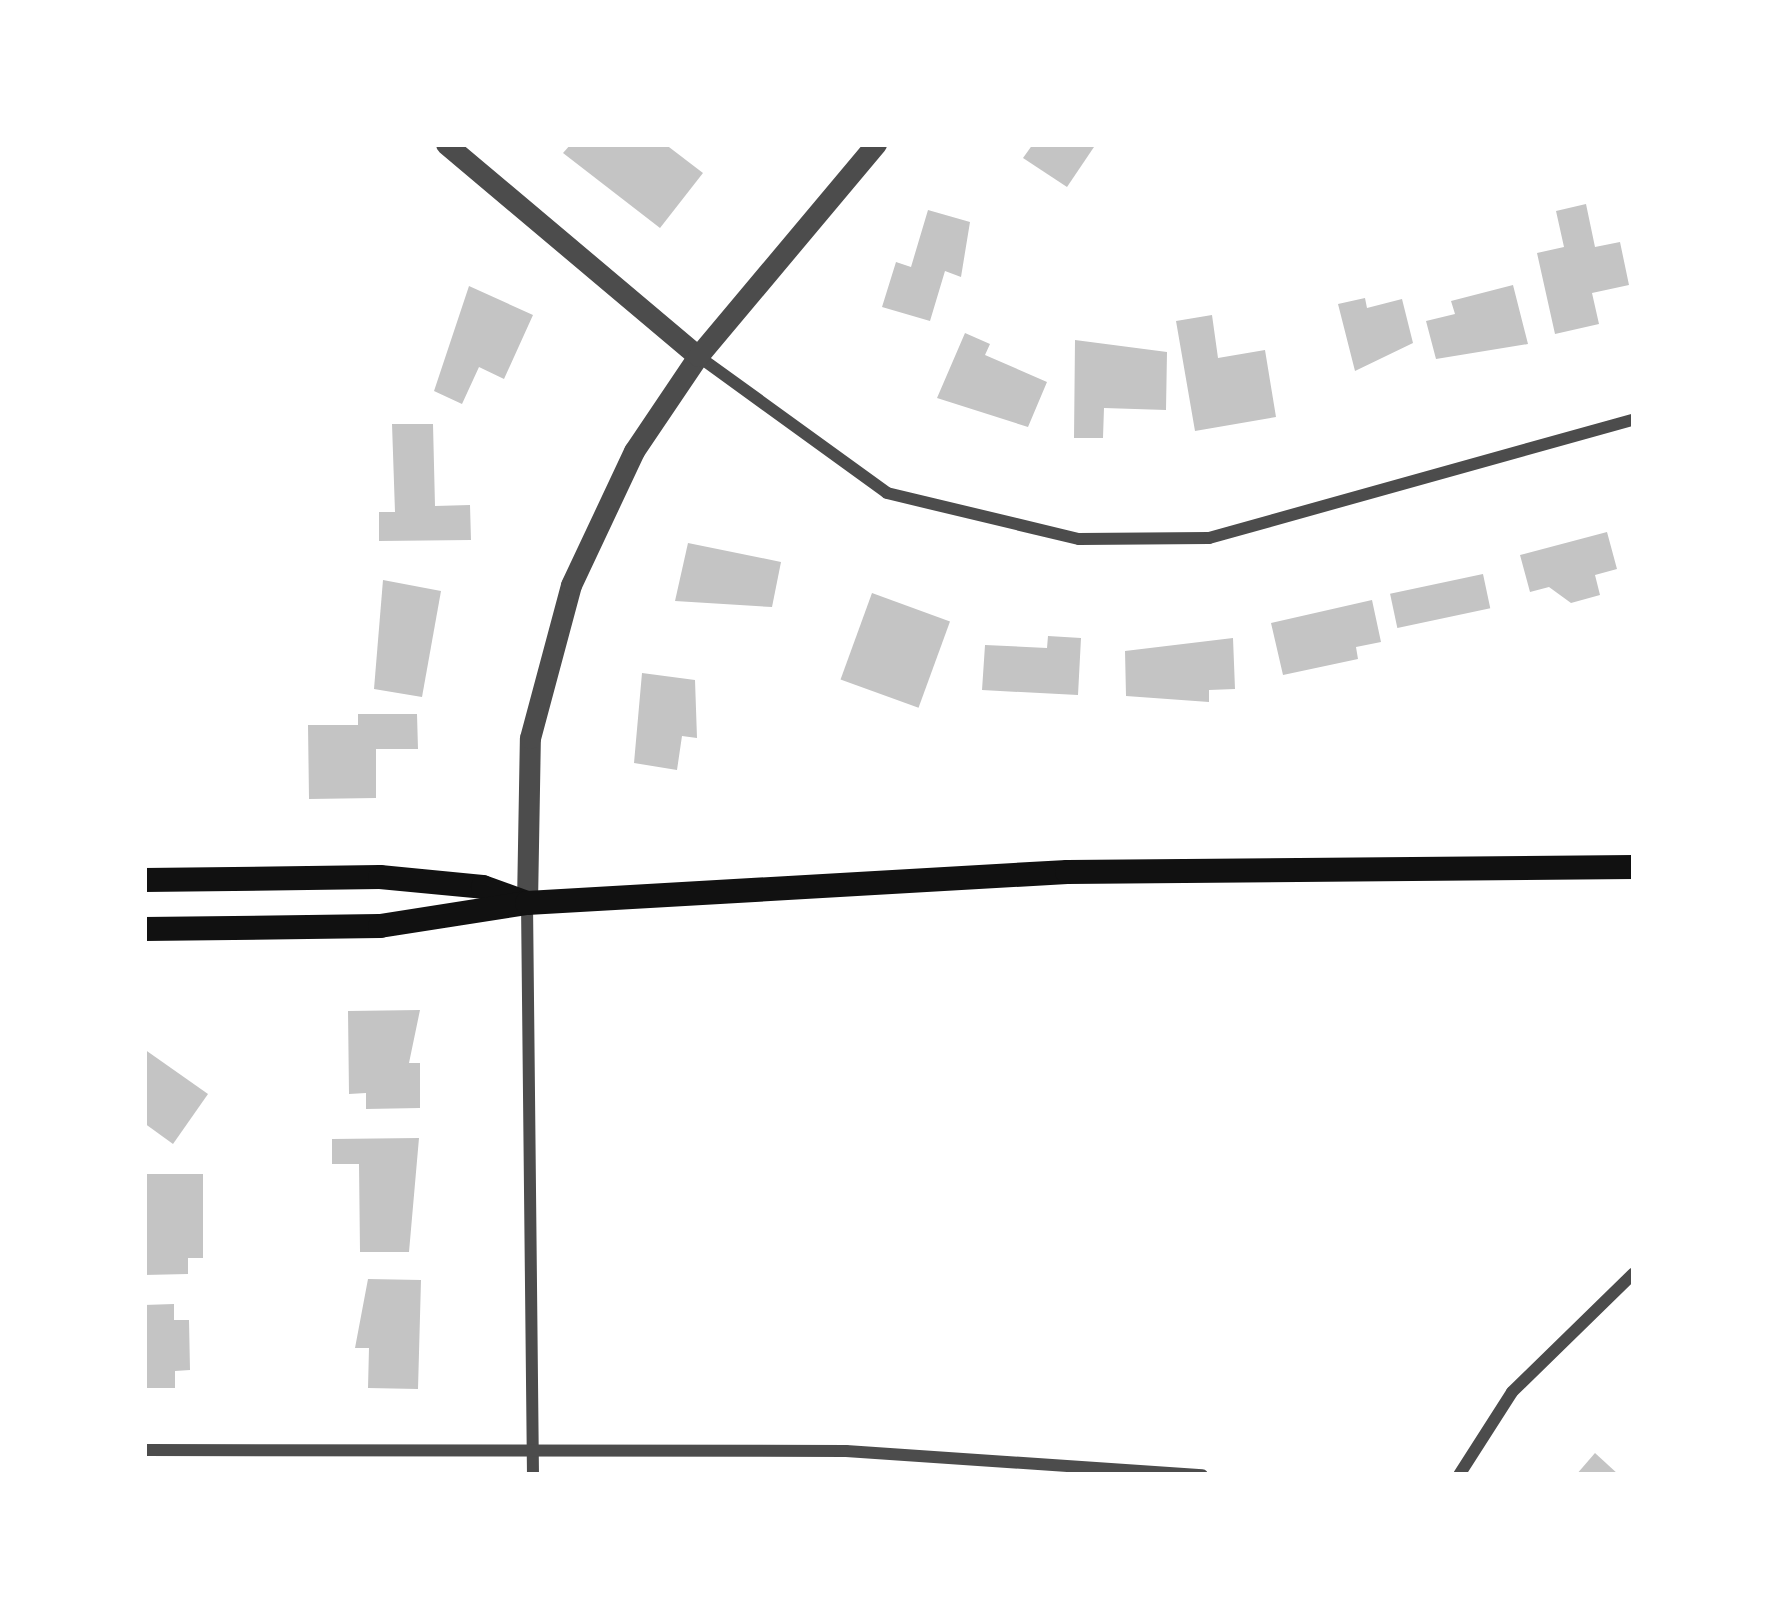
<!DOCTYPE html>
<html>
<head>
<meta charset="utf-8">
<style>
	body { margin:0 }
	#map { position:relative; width:1778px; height:1619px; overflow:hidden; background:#fff; font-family:"PT Sans Narrow",sans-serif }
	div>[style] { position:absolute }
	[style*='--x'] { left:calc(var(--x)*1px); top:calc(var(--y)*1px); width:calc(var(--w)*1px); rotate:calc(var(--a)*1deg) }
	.building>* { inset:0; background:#c4c4c4; transform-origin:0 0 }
	.minor>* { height:12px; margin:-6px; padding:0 6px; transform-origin:6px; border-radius:6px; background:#4c4c4c }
	.tertiary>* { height:21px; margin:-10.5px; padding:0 10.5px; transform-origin:10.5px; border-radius:10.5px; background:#4c4c4c }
	.secondary>* { height:24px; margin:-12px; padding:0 12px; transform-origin:12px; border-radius:12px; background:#111 }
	span { translate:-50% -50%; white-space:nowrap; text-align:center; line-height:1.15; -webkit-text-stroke:9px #fff; paint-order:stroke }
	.frame { position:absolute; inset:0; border:147px solid #fff; pointer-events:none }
</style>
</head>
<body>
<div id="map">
	<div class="building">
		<i style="clip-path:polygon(571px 144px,665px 144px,703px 173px,660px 228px,563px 153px)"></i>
		<i style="clip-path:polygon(1033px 144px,1096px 144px,1067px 187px,1023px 158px)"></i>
		<i style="clip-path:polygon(1586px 204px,1595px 247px,1620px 242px,1629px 285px,1592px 293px,1599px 324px,1555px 334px,1537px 253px,1564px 247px,1556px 211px)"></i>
		<i style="clip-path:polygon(928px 210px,970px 222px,961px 277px,945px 271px,930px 321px,882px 307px,896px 262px,911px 267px)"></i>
		<i style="clip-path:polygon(1513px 285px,1528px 344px,1436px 359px,1426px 321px,1455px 314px,1451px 301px)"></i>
		<i style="clip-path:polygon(469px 286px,533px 315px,504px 379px,479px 367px,462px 404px,434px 391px)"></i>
		<i style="clip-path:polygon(1365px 298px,1367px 308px,1402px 299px,1413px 343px,1355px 371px,1338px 304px)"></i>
		<i style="clip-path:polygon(1212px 315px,1218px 358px,1265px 350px,1276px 417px,1195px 431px,1176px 321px)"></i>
		<i style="clip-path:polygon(965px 333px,990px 344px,985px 355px,1047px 382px,1028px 427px,937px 398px)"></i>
		<i style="clip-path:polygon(1075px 340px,1167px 352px,1166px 410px,1104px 408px,1103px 438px,1074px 438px)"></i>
		<i style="clip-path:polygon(392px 424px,433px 424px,435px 506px,470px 505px,471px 540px,379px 541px,379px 512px,395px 512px)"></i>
		<i style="clip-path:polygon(1607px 532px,1617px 569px,1595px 575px,1600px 595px,1571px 603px,1549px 587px,1530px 592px,1520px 555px)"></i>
		<i style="clip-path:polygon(688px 543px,781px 562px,772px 607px,675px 601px)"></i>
		<i style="left:1483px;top:574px;width:35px;height:95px;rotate:78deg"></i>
		<i style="clip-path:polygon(383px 580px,441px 591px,422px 697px,374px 689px)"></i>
		<i style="left:872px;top:593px;width:83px;height:92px;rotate:20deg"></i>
		<i style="clip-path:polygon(1372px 600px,1381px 642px,1356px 647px,1358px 659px,1283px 675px,1271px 623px)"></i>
		<i style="clip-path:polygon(1048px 636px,1081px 638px,1078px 695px,982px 690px,985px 645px,1047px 648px)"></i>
		<i style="clip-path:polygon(1233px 638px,1235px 689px,1209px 690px,1209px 702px,1126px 696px,1125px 651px)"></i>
		<i style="clip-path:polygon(642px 673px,695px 680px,697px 738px,682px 736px,677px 770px,634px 763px)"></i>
		<i style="clip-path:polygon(358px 714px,417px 714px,418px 749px,376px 749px,376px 798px,309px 799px,308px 725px,358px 725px)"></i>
		<i style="clip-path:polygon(420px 1010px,409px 1063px,420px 1063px,420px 1108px,366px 1109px,366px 1093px,349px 1094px,348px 1011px)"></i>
		<i style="clip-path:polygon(144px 1049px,208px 1094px,173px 1144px,144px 1123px)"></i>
		<i style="clip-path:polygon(419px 1138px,409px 1252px,360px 1252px,359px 1164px,332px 1164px,332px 1139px)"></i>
		<i style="clip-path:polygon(144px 1174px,203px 1174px,203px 1258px,188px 1258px,188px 1274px,144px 1275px)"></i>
		<i style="clip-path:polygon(368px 1279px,421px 1280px,418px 1389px,368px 1388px,369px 1348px,355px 1348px)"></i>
		<i style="clip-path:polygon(174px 1304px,174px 1320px,189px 1320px,190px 1370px,175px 1371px,175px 1388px,144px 1388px,144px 1305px)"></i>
		<i style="clip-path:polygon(1595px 1453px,1619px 1475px,1576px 1475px)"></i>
	</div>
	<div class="minor">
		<i style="--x:698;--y:356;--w:233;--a:35.9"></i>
		<i style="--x:887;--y:493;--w:197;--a:13.5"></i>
		<i style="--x:1079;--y:539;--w:130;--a:-0.4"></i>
		<i style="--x:1209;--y:538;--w:441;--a:-15.6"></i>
		<i style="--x:527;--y:903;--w:572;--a:89.4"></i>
		<i style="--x:144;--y:1450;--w:702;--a:0.08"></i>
		<i style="--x:846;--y:1451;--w:357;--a:3.9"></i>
		<i style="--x:1459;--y:1475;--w:98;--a:-57.4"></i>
		<i style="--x:1512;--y:1392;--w:170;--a:-44.3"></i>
	</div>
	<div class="tertiary">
		<i style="--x:446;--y:144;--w:329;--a:40.1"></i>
		<i style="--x:527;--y:903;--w:165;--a:-89"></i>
		<i style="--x:530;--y:738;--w:158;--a:-75"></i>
		<i style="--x:571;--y:585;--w:148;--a:-64.8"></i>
		<i style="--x:634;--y:451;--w:115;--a:-56"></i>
		<i style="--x:698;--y:356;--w:277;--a:-50"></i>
	</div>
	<div class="secondary">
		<i style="--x:144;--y:880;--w:236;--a:-0.7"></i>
		<i style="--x:380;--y:877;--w:103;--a:5.5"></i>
		<i style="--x:483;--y:887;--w:47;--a:20"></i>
		<i style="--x:144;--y:929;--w:236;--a:-0.7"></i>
		<i style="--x:380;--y:926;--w:149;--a:-8.9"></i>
		<i style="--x:527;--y:903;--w:541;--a:-3.29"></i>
		<i style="--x:1067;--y:872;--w:567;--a:-0.51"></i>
	</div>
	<div class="frame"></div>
</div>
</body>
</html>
